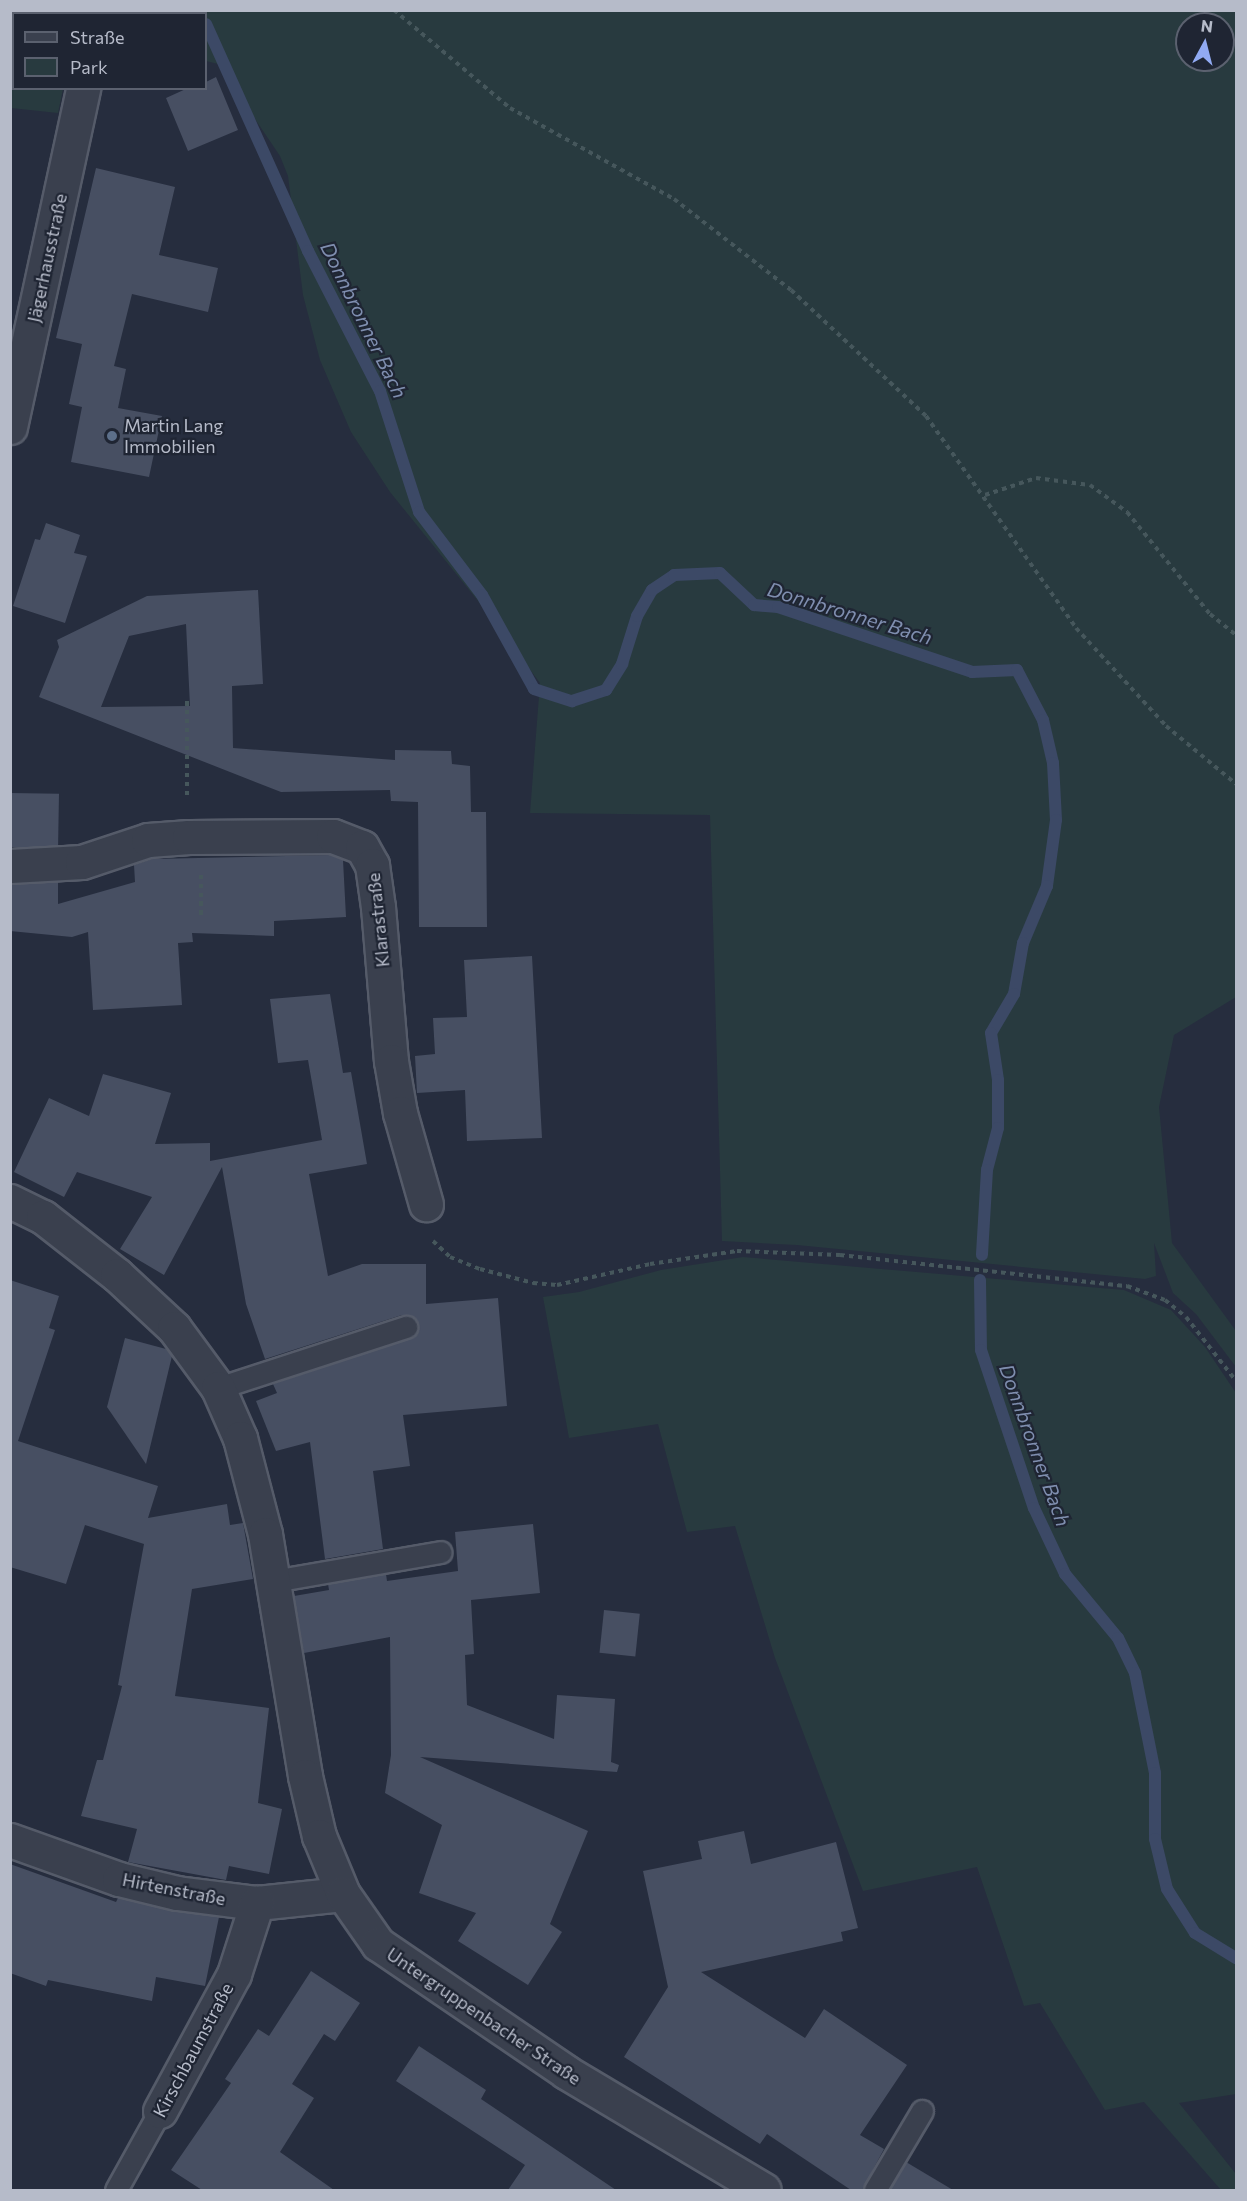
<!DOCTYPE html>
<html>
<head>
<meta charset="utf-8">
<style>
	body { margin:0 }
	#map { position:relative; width:1247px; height:2201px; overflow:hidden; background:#262d3e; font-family:Commissioner,sans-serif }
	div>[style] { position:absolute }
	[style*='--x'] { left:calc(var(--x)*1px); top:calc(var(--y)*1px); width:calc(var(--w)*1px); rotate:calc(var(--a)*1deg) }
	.green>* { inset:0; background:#283a3f }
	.stream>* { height:12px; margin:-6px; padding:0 6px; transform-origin:6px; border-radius:6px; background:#3c4966 }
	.building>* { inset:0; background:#474f62; transform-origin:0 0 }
	.path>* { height:4px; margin-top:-2px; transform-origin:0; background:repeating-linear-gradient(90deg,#46575c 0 4.5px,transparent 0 9px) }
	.roads { filter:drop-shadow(2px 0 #555b69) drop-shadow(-2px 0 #555b69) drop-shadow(0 2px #555b69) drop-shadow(0 -2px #555b69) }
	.service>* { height:21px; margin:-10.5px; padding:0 10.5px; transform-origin:10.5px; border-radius:10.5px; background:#3a404e }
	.minor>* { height:33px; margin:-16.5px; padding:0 16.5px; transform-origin:16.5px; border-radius:16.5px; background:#3a404e }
	.tertiary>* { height:33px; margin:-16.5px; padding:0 16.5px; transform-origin:16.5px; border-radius:16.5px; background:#3a404e }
	.dots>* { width:16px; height:16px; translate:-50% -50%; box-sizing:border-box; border:3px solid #1f2533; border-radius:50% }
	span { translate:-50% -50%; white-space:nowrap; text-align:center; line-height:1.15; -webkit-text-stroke:4.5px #1f2533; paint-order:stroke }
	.street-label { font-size:18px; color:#b6bbc9 }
	.poi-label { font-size:18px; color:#b6bbc9 }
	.left { translate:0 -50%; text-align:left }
	.water-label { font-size:20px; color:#7f8eaf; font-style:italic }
	.frame { position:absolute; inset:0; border:12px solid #b6bbc9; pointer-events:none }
	.legend { position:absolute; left:12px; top:12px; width:195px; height:78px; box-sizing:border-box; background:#1f2533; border:2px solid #5b616f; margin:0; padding:8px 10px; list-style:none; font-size:18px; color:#b6bbc9 }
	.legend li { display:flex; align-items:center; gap:12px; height:30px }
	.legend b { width:30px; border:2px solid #5b616f }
	.north { position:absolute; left:1175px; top:12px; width:60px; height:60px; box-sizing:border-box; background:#1f2533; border:2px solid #5b616f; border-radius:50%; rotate:7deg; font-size:16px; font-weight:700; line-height:24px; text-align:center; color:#b6bbc9 }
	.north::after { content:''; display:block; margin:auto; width:21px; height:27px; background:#91aaf3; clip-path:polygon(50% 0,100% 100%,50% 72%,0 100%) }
</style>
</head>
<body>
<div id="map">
	<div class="green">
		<i style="clip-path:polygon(10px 11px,81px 11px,14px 14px,14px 88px,63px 89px,58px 113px,11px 108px)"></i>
		<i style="clip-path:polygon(evenodd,167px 11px,1236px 11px,1236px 997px,1174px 1035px,1159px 1107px,1172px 1243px,1236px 1331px,1236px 1367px,1196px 1314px,1173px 1293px,1154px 1243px,1156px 1276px,1145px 1279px,797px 1245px,722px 1241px,710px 815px,530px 813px,540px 683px,491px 617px,390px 492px,351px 432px,320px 360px,303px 295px,288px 176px,280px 156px,218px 64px,206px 61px,206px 14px,167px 11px,1187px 24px,1223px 24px,1223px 60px,1187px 60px,1187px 24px)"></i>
		<i style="clip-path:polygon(743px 1257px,1124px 1290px,1171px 1310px,1205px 1347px,1236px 1393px,1236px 2094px,1179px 2103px,1236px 2174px,1236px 2190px,1221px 2190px,1144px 2102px,1105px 2110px,1040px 2003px,1024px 2006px,977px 1867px,863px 1891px,775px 1658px,735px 1526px,687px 1532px,658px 1424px,569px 1438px,543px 1297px,579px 1292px,661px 1270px)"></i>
	</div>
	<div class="stream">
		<i style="--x:200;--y:10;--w:4;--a:76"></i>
		<i style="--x:206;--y:24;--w:249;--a:65.8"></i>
		<i style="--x:308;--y:251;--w:157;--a:62.8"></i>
		<i style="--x:380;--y:391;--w:127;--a:72.1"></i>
		<i style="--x:419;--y:512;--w:104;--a:52.8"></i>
		<i style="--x:482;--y:595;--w:107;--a:61"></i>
		<i style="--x:534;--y:689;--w:40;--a:18"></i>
		<i style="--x:572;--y:701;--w:36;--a:-18"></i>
		<i style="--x:606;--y:690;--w:31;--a:-58"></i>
		<i style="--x:622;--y:664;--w:50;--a:-72.6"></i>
		<i style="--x:637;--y:616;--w:30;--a:-60"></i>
		<i style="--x:652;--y:590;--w:27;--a:-34"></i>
		<i style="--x:674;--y:575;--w:46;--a:-2.5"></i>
		<i style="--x:720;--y:573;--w:47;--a:43.3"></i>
		<i style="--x:754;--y:605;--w:24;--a:5"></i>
		<i style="--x:778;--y:607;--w:205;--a:18.5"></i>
		<i style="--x:972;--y:672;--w:45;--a:-2.5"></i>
		<i style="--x:1017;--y:670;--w:56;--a:62.5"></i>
		<i style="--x:1043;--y:720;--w:44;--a:76.9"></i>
		<i style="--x:1053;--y:763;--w:57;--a:87"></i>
		<i style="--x:1056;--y:820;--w:67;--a:97.8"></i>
		<i style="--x:1047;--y:886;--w:62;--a:112.8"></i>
		<i style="--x:1023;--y:943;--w:52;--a:100"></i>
		<i style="--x:1014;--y:994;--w:45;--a:120.5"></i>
		<i style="--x:991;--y:1033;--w:48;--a:81.5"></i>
		<i style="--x:998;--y:1080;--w:48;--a:90"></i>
		<i style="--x:998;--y:1128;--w:43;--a:104.7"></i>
		<i style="--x:987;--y:1170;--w:85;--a:93.4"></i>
		<i style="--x:980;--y:1280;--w:70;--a:89.2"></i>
		<i style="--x:981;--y:1350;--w:167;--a:71.5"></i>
		<i style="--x:1034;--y:1508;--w:73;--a:64.8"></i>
		<i style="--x:1065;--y:1574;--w:83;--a:50.4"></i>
		<i style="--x:1118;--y:1638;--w:39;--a:64"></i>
		<i style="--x:1135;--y:1673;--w:102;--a:78.7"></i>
		<i style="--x:1155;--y:1773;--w:66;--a:90"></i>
		<i style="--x:1155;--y:1839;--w:51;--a:76.5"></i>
		<i style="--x:1167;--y:1889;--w:52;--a:57.5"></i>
		<i style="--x:1195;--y:1933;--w:48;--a:31.4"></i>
	</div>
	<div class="building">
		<i style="clip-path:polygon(216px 77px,238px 130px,188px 151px,166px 98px,188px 88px,206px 88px,206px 82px)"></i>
		<i style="clip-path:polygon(96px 168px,175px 187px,159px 255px,218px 268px,208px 312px,132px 294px,114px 366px,126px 369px,118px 408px,162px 416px,149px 477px,71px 462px,82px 407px,69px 404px,82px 344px,56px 338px)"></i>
		<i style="clip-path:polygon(46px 523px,80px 535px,74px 553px,87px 556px,65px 623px,13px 606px,35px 539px,40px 540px)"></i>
		<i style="clip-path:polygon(evenodd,258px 590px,263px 684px,232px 686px,233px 748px,395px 760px,395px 750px,451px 751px,452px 764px,470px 766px,471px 812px,486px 812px,487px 927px,419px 927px,418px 802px,391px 801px,390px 790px,281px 792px,39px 697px,59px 647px,57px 640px,147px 596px,258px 590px,186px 624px,190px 706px,101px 707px,129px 636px,186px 624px)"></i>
		<i style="left:10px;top:793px;width:49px;height:54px;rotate:1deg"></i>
		<i style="clip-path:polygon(330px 855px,343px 860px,346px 917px,274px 921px,274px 936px,192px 933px,193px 942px,178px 943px,182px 1005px,93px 1010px,88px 932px,72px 937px,10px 931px,10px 885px,58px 882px,58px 904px,135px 882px,134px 865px,152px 859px)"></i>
		<i style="clip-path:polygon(532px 956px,542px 1138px,467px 1141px,465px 1090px,417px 1093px,415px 1056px,435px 1054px,433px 1018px,467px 1017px,464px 960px)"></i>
		<i style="clip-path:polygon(330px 994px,343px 1073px,351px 1072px,367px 1164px,309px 1174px,328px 1276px,362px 1264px,426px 1264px,426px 1304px,498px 1298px,507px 1406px,403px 1415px,410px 1466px,373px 1471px,383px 1549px,325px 1559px,310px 1442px,276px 1451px,256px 1401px,277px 1393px,273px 1384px,410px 1339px,418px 1330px,415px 1318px,402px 1315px,265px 1359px,246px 1304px,222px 1167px,164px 1275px,120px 1249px,152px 1197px,77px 1172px,64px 1197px,14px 1172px,49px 1098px,89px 1116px,103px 1074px,171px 1093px,155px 1144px,210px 1143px,210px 1161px,322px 1140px,308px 1060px,278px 1063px,270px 999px)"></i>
		<i style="clip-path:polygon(10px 1280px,59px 1296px,49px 1328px,55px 1330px,18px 1441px,158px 1486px,148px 1518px,227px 1504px,230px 1525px,243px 1523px,253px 1579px,192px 1589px,175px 1696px,269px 1708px,258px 1803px,282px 1809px,269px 1874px,229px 1866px,226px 1880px,128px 1862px,137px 1829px,81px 1816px,97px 1760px,103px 1760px,122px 1686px,118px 1685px,144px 1544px,85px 1525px,66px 1584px,10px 1567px)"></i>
		<i style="clip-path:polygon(125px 1338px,166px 1349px,172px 1356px,146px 1464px,107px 1407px)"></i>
		<i style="clip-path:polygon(533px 1524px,540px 1593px,471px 1600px,474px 1654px,465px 1655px,467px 1705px,554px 1739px,557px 1695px,615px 1699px,611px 1762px,619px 1765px,617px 1772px,420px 1757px,588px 1831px,550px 1924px,562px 1932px,528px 1985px,458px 1941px,476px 1913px,419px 1893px,442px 1825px,385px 1793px,391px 1755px,390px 1637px,304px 1653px,294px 1596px,329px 1590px,328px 1584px,386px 1574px,387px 1581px,458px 1571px,455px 1532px)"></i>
		<i style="left:604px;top:1610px;width:36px;height:43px;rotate:6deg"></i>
		<i style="clip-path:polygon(744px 1831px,751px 1864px,836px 1842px,858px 1928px,841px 1932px,843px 1941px,701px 1972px,805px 2038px,824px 2009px,907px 2065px,860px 2135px,884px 2149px,862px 2190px,851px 2190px,767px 2134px,760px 2144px,624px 2057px,668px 1987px,643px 1871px,702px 1859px,698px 1841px)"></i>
		<i style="clip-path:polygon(10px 1864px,116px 1902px,118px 1898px,219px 1917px,205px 1986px,156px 1977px,152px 2001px,48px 1980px,46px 1986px,10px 1973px)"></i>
		<i style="clip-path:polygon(311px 1971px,360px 2003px,335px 2041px,324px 2034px,292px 2084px,314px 2098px,280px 2152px,334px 2190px,202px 2190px,171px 2170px,231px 2083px,225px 2079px,258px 2029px,269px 2036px)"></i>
		<i style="clip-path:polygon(419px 2046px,486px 2090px,481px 2099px,616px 2190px,508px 2190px,525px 2165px,396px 2081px)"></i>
		<i style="clip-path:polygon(906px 2162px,953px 2190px,890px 2190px)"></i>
	</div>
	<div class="path">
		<i style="--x:394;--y:10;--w:152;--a:40.2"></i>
		<i style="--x:510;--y:108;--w:188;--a:29"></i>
		<i style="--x:674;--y:199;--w:148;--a:37.9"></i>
		<i style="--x:791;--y:290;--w:185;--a:43"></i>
		<i style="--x:926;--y:416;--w:260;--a:54.7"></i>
		<i style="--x:1076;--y:628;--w:133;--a:47.4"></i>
		<i style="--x:1166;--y:726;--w:91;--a:39.6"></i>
		<i style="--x:985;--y:495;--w:54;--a:-18.4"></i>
		<i style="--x:1036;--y:478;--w:54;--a:7.4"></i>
		<i style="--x:1090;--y:485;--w:46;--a:36.1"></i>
		<i style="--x:1127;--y:512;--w:132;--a:50.9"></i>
		<i style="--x:1210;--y:614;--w:33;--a:39"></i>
		<i style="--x:187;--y:701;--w:98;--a:90"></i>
		<i style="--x:201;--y:915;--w:41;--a:-90"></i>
		<i style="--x:433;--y:1241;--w:23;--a:43"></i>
		<i style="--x:450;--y:1257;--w:32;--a:22"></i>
		<i style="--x:480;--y:1269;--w:55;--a:14.8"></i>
		<i style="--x:533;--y:1283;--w:24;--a:5"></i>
		<i style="--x:557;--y:1285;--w:95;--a:-12.7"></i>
		<i style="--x:650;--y:1264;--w:88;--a:-8.5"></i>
		<i style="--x:737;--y:1251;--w:103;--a:2.2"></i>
		<i style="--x:840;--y:1255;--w:289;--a:6.2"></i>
		<i style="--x:1127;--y:1286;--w:40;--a:20.2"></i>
		<i style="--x:1165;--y:1300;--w:27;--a:39"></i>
		<i style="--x:1186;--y:1317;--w:81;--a:52"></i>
	</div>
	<div class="roads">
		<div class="service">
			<i style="--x:218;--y:1388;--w:198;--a:-18"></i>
			<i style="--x:273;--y:1581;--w:170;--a:-9.8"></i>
			<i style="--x:116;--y:2190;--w:90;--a:-60.9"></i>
			<i style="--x:875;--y:2190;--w:92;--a:-59.3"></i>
		</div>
		<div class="minor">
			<i style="--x:10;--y:866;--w:72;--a:-3.2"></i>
			<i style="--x:82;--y:862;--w:70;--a:-18.4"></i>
			<i style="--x:148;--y:840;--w:41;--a:-4.2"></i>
			<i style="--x:189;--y:837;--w:144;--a:-0.4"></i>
			<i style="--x:333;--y:836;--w:31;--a:21"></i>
			<i style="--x:362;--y:847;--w:21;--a:61"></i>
			<i style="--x:372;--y:865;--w:42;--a:81.9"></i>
			<i style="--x:378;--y:907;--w:155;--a:85.2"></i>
			<i style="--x:391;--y:1061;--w:53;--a:80.2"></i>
			<i style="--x:400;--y:1113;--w:95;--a:74.1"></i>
			<i style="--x:10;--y:1840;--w:116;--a:19.7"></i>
			<i style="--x:119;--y:1879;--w:60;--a:13.6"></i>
			<i style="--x:177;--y:1893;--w:81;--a:7.1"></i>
			<i style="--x:257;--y:1903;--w:86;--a:-6"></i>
			<i style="--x:160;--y:2111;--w:156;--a:-61.6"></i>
			<i style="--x:234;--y:1974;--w:75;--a:-72.1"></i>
		</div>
		<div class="tertiary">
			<i style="--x:99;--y:14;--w:4;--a:-76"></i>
			<i style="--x:10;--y:427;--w:347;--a:-77.8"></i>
			<i style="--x:10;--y:1201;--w:37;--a:26"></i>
			<i style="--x:43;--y:1217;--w:94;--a:38.1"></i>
			<i style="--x:117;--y:1275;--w:78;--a:42.9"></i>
			<i style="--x:174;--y:1328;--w:74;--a:53.7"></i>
			<i style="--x:218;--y:1388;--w:55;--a:66.3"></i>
			<i style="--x:240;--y:1438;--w:99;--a:75.4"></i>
			<i style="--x:265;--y:1534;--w:245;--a:80.6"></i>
			<i style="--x:305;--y:1776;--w:62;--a:76.9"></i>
			<i style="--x:319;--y:1836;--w:63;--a:67.5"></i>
			<i style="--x:343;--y:1894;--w:61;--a:55"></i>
			<i style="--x:378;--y:1944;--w:227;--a:34.2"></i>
			<i style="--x:566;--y:2072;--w:230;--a:30.8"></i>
		</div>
	</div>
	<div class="dots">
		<i style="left:112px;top:436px;background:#5c6f8a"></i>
	</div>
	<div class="street-label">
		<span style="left:47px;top:258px;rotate:-78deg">Jägerhausstraße</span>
		<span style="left:378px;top:920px;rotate:-96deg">Klarastraße</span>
		<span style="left:174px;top:1889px;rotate:11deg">Hirtenstraße</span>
		<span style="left:484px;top:2016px;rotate:34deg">Untergruppenbacher Straße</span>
		<span style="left:193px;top:2050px;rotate:-62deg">Kirschbaumstraße</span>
	</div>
	<div class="poi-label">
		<span class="left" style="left:124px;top:436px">Martin Lang<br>Immobilien</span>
	</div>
	<div class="water-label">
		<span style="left:364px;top:320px;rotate:64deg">Donnbronner Bach</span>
		<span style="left:850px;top:613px;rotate:17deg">Donnbronner Bach</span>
		<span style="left:1035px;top:1445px;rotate:70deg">Donnbronner Bach</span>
	</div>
	<div class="frame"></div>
	<ul class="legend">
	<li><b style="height:8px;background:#3a404e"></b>Straße</li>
	<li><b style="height:16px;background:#283a3f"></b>Park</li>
	</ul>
	<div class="north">N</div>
</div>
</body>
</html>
